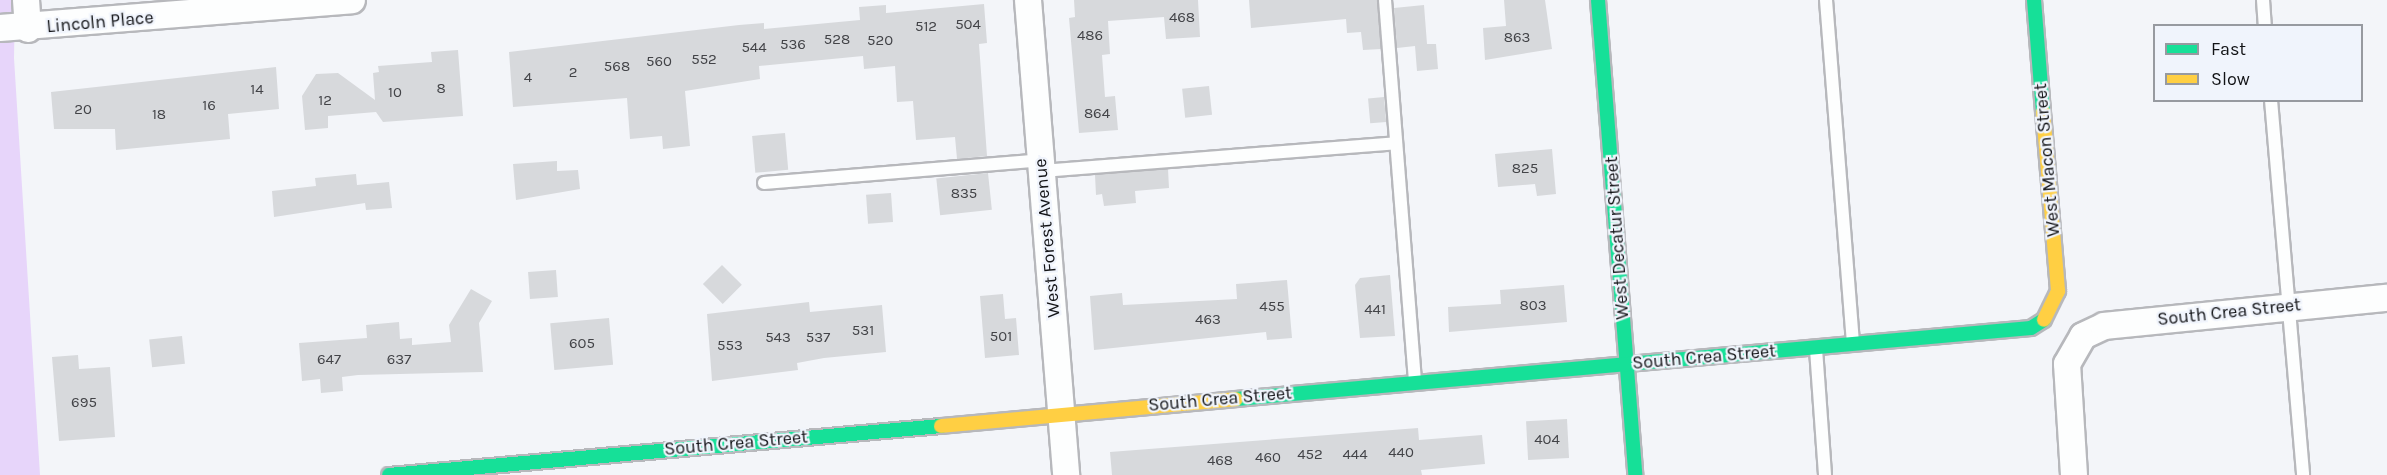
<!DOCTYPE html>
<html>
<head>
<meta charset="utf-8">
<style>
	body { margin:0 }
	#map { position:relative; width:2387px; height:475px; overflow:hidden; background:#f3f5f9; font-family:Karla,sans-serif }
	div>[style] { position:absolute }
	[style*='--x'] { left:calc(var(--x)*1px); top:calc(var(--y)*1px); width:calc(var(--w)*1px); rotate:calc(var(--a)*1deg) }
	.green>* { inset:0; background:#e7d5fa }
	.building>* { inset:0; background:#d7d9dc; transform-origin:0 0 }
	.roads { filter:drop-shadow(2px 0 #b7b8bc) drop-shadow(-2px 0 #b7b8bc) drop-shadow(0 2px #b7b8bc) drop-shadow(0 -2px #b7b8bc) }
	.lane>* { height:12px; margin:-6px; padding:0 6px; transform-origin:6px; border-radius:6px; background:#fdfefe }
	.street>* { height:26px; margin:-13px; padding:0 13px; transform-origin:13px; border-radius:13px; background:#fdfefe }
	.fast>* { height:14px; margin:-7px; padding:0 7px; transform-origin:7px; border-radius:7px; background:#16e098 }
	.slow>* { height:14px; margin:-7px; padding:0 7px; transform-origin:7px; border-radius:7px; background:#ffcf43 }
	span { translate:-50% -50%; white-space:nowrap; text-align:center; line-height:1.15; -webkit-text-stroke:4.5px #f0f4fc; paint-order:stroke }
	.number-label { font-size:15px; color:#434448 }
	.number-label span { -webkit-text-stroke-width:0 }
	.street-label { font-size:18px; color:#121316 }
	.legend { position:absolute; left:2153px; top:24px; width:210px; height:78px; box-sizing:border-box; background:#f0f4fc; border:2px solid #979aa0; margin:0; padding:8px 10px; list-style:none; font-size:18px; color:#121316 }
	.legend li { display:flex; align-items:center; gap:12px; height:30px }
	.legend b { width:30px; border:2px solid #979aa0 }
</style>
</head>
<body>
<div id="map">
	<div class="green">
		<i style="clip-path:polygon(0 0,15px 0,14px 58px,40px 475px,0 475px)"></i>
	</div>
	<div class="building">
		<i style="clip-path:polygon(1074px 0,1198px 0,1200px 37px,1166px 39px,1164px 17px,1108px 21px,1110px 54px,1102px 55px,1105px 97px,1115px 96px,1118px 130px,1079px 133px,1069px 18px,1075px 17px)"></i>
		<i style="clip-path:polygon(1249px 0,1377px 0,1381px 49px,1363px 50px,1361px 32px,1347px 33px,1346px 19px,1251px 28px)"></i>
		<i style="clip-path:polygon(1504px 0,1545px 0,1552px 49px,1485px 60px,1483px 28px,1506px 26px)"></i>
		<i style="clip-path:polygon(984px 4px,987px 43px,979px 44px,987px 156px,957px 159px,955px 137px,916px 140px,913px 101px,897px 102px,895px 66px,864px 69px,863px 56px,759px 66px,760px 79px,685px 91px,690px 146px,663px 149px,662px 136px,630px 139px,627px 98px,513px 107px,509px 52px,739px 25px,764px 23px,764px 29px,860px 20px,859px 7px,886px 5px,886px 13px)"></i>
		<i style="clip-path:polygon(1424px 5px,1427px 44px,1436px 44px,1438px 69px,1417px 71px,1415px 46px,1397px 48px,1394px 8px)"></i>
		<i style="clip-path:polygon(458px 50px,463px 116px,383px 122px,376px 112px,328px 116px,328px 128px,305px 130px,302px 96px,316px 74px,338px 73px,375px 100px,373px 73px,379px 72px,378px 66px,432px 62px,431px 52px)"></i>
		<i style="clip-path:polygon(276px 67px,279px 109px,228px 114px,230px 139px,116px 150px,115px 129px,54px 129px,51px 92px)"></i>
		<i style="left:1209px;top:86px;width:29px;height:27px;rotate:84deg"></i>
		<i style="left:1384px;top:97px;width:25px;height:16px;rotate:85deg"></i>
		<i style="left:785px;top:133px;width:37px;height:33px;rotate:85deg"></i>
		<i style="clip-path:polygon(1552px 149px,1556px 194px,1537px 196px,1535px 184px,1498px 187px,1495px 154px)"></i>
		<i style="clip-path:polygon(557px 161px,557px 171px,578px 170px,580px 189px,516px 200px,513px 164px)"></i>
		<i style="clip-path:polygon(1168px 169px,1169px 188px,1135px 191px,1136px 203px,1104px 206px,1102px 194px,1096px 195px,1095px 175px)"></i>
		<i style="left:988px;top:173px;width:37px;height:52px;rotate:84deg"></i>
		<i style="clip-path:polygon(356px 174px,357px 185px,389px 182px,392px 208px,366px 210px,365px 203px,274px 217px,272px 191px,316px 186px,315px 178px)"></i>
		<i style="left:891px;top:193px;width:29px;height:25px;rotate:86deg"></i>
		<i style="left:722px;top:265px;width:28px;height:27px;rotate:45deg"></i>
		<i style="left:556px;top:270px;width:27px;height:28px;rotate:86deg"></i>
		<i style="clip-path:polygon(1390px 275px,1395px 336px,1360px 338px,1355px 285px,1360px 278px)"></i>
		<i style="clip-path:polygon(1287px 280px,1292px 338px,1267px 340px,1266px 332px,1094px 350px,1090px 296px,1122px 293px,1123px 305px,1237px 299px,1236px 284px)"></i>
		<i style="clip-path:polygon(1564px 285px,1567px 322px,1449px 332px,1448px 307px,1501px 304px,1500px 290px)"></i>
		<i style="clip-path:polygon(471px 289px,492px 301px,479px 323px,483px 372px,358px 375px,342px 377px,343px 391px,321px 393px,320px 379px,302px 381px,299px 343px,367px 338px,366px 325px,399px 322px,400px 339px,412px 338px,412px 345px,451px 342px,449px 325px)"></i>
		<i style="clip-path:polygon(1003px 294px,1005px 319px,1016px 318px,1019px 355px,985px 358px,980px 296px)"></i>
		<i style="clip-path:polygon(809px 302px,810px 312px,882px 305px,886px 352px,824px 358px,797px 363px,798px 370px,712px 381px,707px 314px)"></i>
		<i style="left:609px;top:318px;width:47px;height:59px;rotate:85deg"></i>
		<i style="left:182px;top:336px;width:28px;height:33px;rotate:84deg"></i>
		<i style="clip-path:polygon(78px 355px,79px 369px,110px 367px,115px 437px,59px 441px,52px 357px)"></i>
		<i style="left:1567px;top:419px;width:39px;height:41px;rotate:87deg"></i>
		<i style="clip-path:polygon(1418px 428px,1419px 440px,1482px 435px,1485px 464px,1421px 470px,1422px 475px,1112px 475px,1110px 452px)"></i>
	</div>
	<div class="roads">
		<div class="lane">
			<i style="--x:1385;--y:0;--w:383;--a:85.5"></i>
			<i style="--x:1826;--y:0;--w:344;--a:85.5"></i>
			<i style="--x:2263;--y:0;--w:26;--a:86"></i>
			<i style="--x:2271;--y:100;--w:376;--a:85.1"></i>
			<i style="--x:1042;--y:171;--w:355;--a:-4.5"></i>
			<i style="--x:764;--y:183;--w:278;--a:-4.7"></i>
			<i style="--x:1816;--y:349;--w:126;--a:85.9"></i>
		</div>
		<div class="street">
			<i style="--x:26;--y:0;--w:29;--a:86"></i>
			<i style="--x:1028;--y:0;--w:477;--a:85.4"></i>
			<i style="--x:0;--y:28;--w:353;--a:-4.5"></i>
			<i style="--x:2074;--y:475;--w:111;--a:-93.6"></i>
			<i style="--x:2067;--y:364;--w:32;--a:-60"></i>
			<i style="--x:2083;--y:336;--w:23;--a:-25"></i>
			<i style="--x:2104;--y:326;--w:284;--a:-5.7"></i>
		</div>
		<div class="fast">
			<i style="--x:1598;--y:0;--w:476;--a:85.5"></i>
			<i style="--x:2034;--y:0;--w:112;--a:85.4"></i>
			<i style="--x:1236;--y:399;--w:798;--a:-5.1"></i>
			<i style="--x:2031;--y:328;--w:15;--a:-32"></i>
			<i style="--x:389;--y:475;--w:554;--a:-5.07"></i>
		</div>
		<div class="slow">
			<i style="--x:2043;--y:112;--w:180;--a:85.2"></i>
			<i style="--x:2058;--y:291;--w:32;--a:116"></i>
			<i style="--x:941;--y:426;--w:296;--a:-5.2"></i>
		</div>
	</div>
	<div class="number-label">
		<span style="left:1182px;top:18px">468</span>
		<span style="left:968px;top:25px">504</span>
		<span style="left:926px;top:27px">512</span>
		<span style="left:1090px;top:36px">486</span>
		<span style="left:1517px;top:38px">863</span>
		<span style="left:837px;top:40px">528</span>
		<span style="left:880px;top:41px">520</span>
		<span style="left:793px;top:45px">536</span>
		<span style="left:754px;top:48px">544</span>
		<span style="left:704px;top:60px">552</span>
		<span style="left:659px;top:62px">560</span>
		<span style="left:617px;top:67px">568</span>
		<span style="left:573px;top:73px">2</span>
		<span style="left:528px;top:78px">4</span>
		<span style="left:441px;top:89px">8</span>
		<span style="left:257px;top:90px">14</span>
		<span style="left:395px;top:93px">10</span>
		<span style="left:325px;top:101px">12</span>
		<span style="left:209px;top:106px">16</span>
		<span style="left:83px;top:110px">20</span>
		<span style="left:1097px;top:114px">864</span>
		<span style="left:159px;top:115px">18</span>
		<span style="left:1525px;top:169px">825</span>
		<span style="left:964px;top:194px">835</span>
		<span style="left:1533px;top:306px">803</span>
		<span style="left:1272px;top:307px">455</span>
		<span style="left:1375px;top:310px">441</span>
		<span style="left:1208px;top:320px">463</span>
		<span style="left:863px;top:331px">531</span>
		<span style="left:1001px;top:337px">501</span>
		<span style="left:778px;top:338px">543</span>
		<span style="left:818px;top:338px">537</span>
		<span style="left:582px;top:344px">605</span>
		<span style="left:730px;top:346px">553</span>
		<span style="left:329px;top:360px">647</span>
		<span style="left:399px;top:360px">637</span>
		<span style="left:84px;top:403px">695</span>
		<span style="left:1547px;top:440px">404</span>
		<span style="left:1401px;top:453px">440</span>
		<span style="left:1310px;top:455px">452</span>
		<span style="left:1355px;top:455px">444</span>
		<span style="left:1268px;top:458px">460</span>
		<span style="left:1220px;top:461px">468</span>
	</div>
	<div class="street-label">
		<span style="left:100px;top:22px;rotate:-5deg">Lincoln Place</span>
		<span style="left:2047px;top:160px;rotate:-95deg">West Macon Street</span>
		<span style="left:1047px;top:238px;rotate:-95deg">West Forest Avenue</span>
		<span style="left:1617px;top:238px;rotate:-94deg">West Decatur Street</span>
		<span style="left:2229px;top:312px;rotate:-6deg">South Crea Street</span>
		<span style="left:1704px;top:357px;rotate:-5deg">South Crea Street</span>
		<span style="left:1220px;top:399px;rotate:-5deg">South Crea Street</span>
		<span style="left:736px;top:443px;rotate:-5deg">South Crea Street</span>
	</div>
	<ul class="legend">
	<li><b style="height:8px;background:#16e098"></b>Fast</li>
	<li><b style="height:8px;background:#ffcf43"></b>Slow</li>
	</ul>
</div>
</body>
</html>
